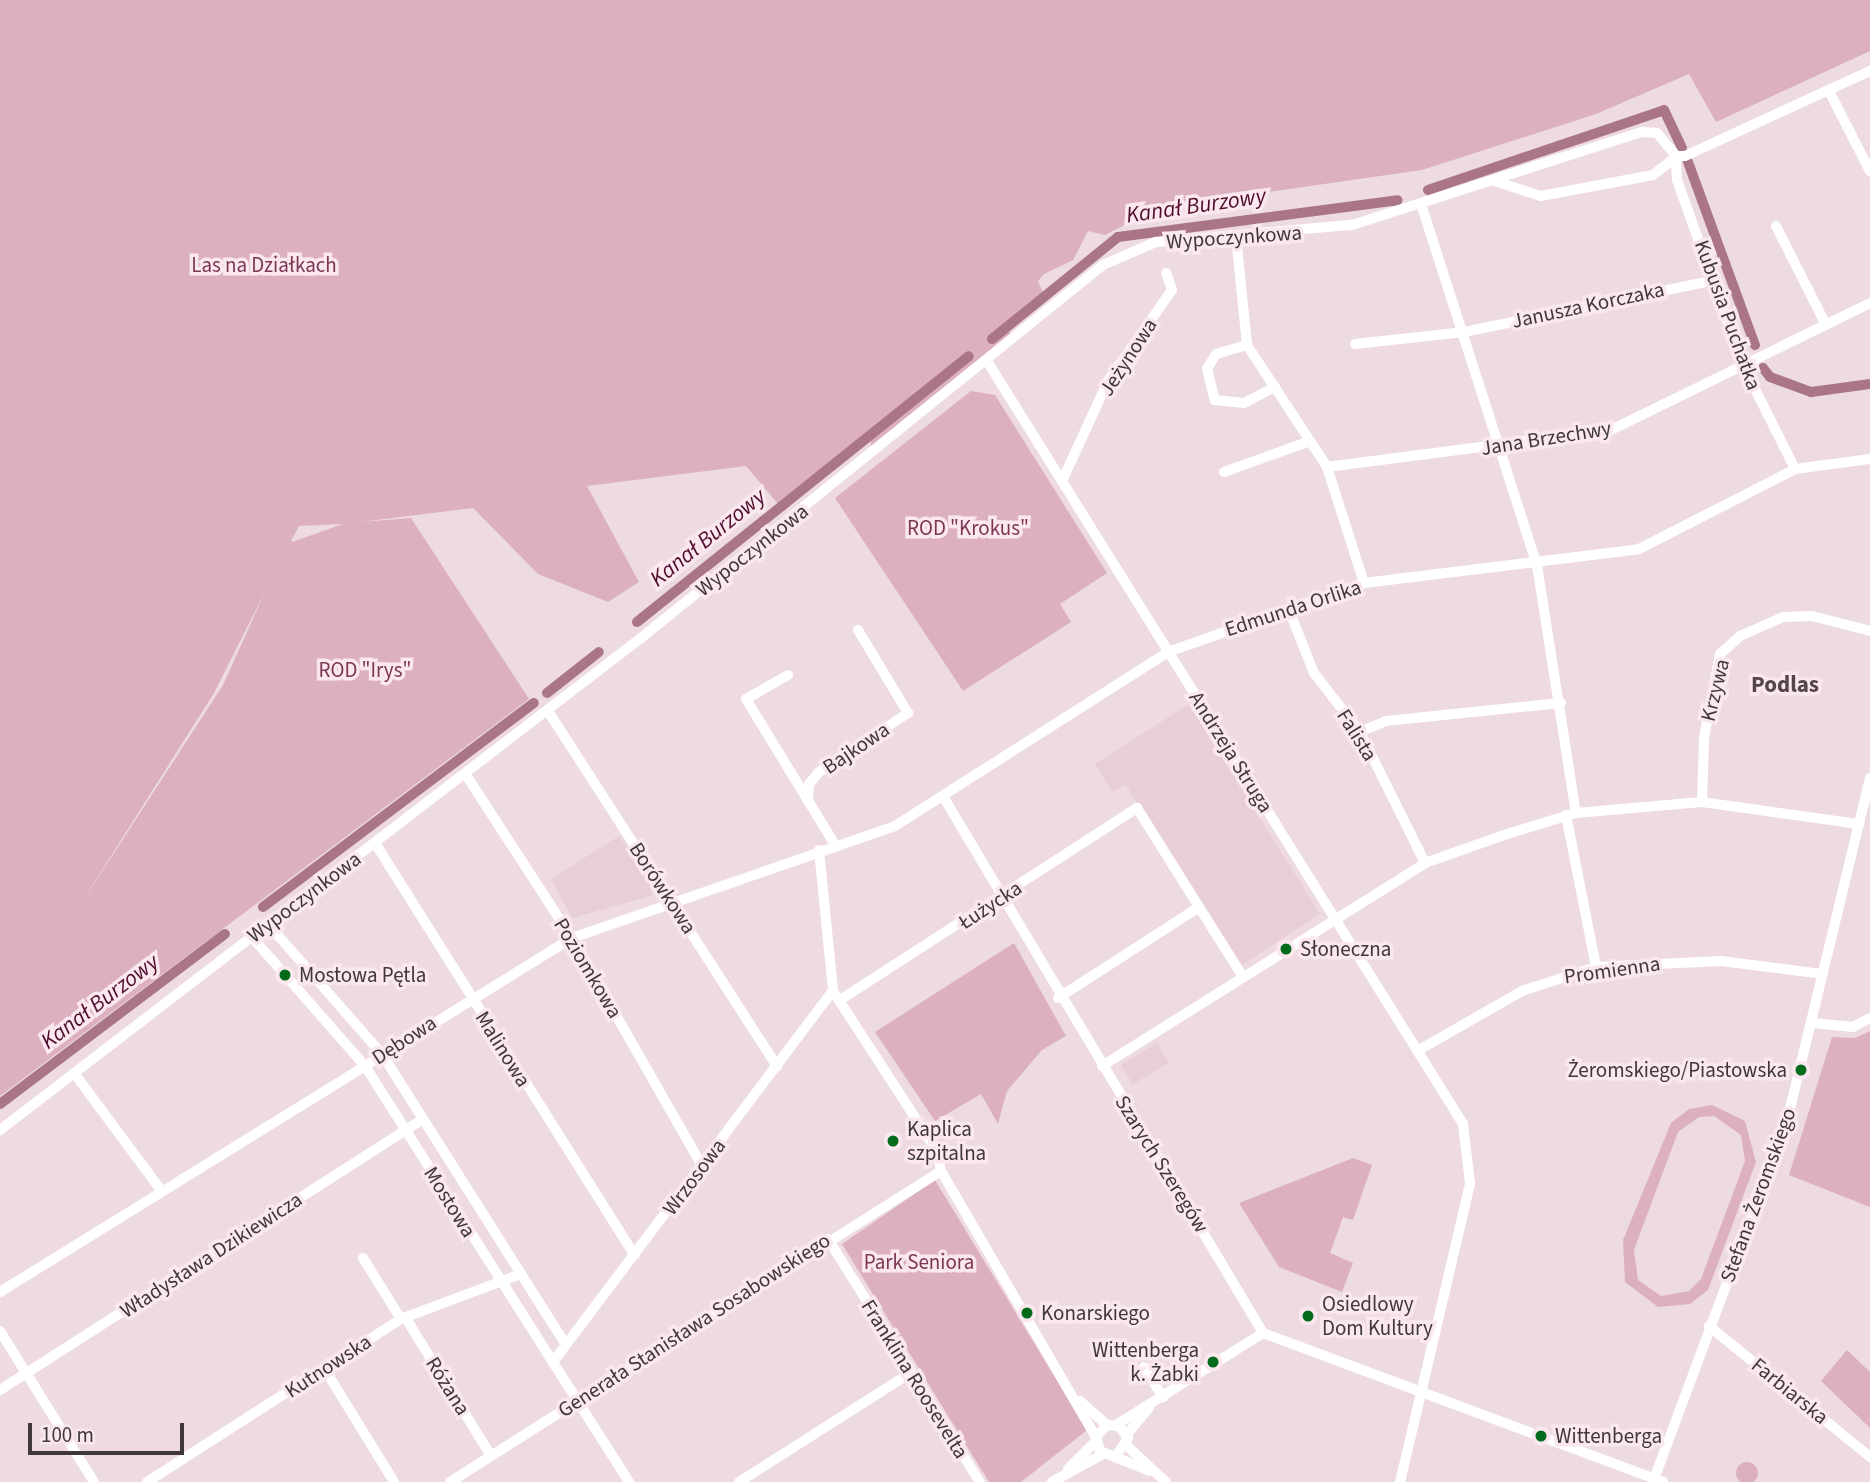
<!DOCTYPE html>
<html>
<head>
<meta charset="utf-8">
<style>
	body { margin:0 }
	#map { position:relative; width:1870px; height:1482px; overflow:hidden; background:#eddbe1; font-family:"Source Sans 3",sans-serif }
	div>[style] { position:absolute }
	[style*='--x'] { left:calc(var(--x)*1px); top:calc(var(--y)*1px); width:calc(var(--w)*1px); rotate:calc(var(--a)*1deg) }
	.built>* { inset:0; background:#e8ced7; transform-origin:0 0 }
	.green>* { inset:0; background:#dcb0c0 }
	.round { border-radius:50% }
	.canal>* { height:10px; margin:-5px; padding:0 5px; transform-origin:5px; border-radius:5px; background:#aa7589 }
	.minor>* { height:10px; margin:-5px; padding:0 5px; transform-origin:5px; border-radius:5px; background:#fff }
	.dots>* { width:19px; height:19px; translate:-50% -50%; box-sizing:border-box; border:4px solid #fae8ee; border-radius:50% }
	span { translate:-50% -50%; white-space:nowrap; text-align:center; line-height:1.15; -webkit-text-stroke:7px #fae8ee; paint-order:stroke }
	.street-label { font-size:21px; color:#3f383b }
	.park-label { font-size:21px; color:#7c3755 }
	.poi-label { font-size:21px; color:#3f383b }
	.left { translate:0 -50%; text-align:left }
	.right { translate:-100% -50%; text-align:right }
	.water-label { font-size:23px; color:#500d2f; font-style:italic }
	.neighbourhood-label { font-size:23px; color:#53454a; font-weight:700 }
	.scale { position:absolute; left:28px; top:1423px; width:156px; height:32px; box-sizing:border-box; border:4px solid #3f383b; border-top:0; padding-left:9px; font-size:21px; line-height:24px; white-space:nowrap; color:#3f383b; -webkit-text-stroke:5px #fae8ee; paint-order:stroke }
</style>
</head>
<body>
<div id="map">
	<div class="built">
		<i style="clip-path:polygon(1189px 704px,1320px 914px,1239px 967px,1126px 785px,1112px 792px,1095px 764px)"></i>
		<i style="clip-path:polygon(619px 836px,654px 889px,651px 896px,572px 918px,551px 879px)"></i>
		<i style="left:1157px;top:1043px;width:23px;height:42px;rotate:59deg"></i>
	</div>
	<div class="green">
		<i style="clip-path:polygon(evenodd,0 0,1870px 0,1870px 51px,1716px 122px,1689px 74px,1596px 114px,1422px 170px,1157px 208px,1105px 235px,1088px 231px,1073px 260px,1044px 274px,1038px 281px,1043px 293px,1002px 327px,1012px 334px,871px 447px,870px 433px,784px 511px,746px 466px,587px 486px,639px 582px,608px 602px,538px 574px,473px 508px,360px 522px,411px 518px,529px 699px,0 1096px,0 0,343px 524px,292px 542px,291px 541px,299px 526px,343px 524px,0 0,265px 592px,223px 685px,75px 913px,214px 693px,265px 592px)"></i>
		<i style="clip-path:polygon(971px 391px,995px 395px,1107px 573px,1060px 604px,1071px 622px,963px 691px,835px 498px)"></i>
		<i style="clip-path:polygon(1014px 943px,1066px 1036px,1042px 1050px,1007px 1091px,998px 1124px,981px 1094px,935px 1121px,875px 1032px)"></i>
		<i style="clip-path:polygon(1870px 1031px,1870px 1207px,1789px 1175px,1832px 1037px,1855px 1038px)"></i>
		<i style="clip-path:polygon(evenodd,1712px 1105px,1745px 1121px,1756px 1162px,1708px 1290px,1690px 1304px,1658px 1307px,1625px 1282px,1623px 1240px,1671px 1123px,1689px 1109px,1712px 1105px,1714px 1116px,1741px 1135px,1745px 1161px,1701px 1279px,1689px 1291px,1661px 1296px,1638px 1280px,1634px 1250px,1678px 1132px,1699px 1117px,1714px 1116px)"></i>
		<i style="clip-path:polygon(1353px 1158px,1372px 1165px,1353px 1220px,1343px 1217px,1330px 1253px,1353px 1263px,1342px 1292px,1279px 1267px,1239px 1203px)"></i>
		<i style="clip-path:polygon(935px 1180px,1087px 1430px,1021px 1482px,989px 1482px,842px 1244px)"></i>
		<i style="clip-path:polygon(1847px 1350px,1870px 1372px,1870px 1428px,1821px 1381px)"></i>
		<i class="round" style="left:1736px;top:1462px;width:22px;height:22px"></i>
	</div>
	<div class="canal">
		<i style="--x:1688;--y:162;--w:195;--a:69.9"></i>
		<i style="--x:1428;--y:190;--w:249;--a:-18.7"></i>
		<i style="--x:1664;--y:110;--w:42;--a:64.7"></i>
		<i style="--x:992;--y:339;--w:162;--a:-39"></i>
		<i style="--x:1118;--y:237;--w:282;--a:-7.5"></i>
		<i style="--x:1763;--y:368;--w:11;--a:52"></i>
		<i style="--x:1770;--y:377;--w:44;--a:20.1"></i>
		<i style="--x:1811;--y:392;--w:60;--a:-7.7"></i>
		<i style="--x:637;--y:622;--w:425;--a:-38.7"></i>
		<i style="--x:547;--y:693;--w:66;--a:-38.3"></i>
		<i style="--x:263;--y:907;--w:339;--a:-37"></i>
		<i style="--x:0;--y:1104;--w:282;--a:-37.1"></i>
	</div>
	<div class="minor">
		<i style="--x:1829;--y:91;--w:90;--a:62.9"></i>
		<i style="--x:1676;--y:156;--w:24;--a:88"></i>
		<i style="--x:1677;--y:180;--w:196;--a:70.4"></i>
		<i style="--x:1743;--y:365;--w:116;--a:63.4"></i>
		<i style="--x:1494;--y:181;--w:49;--a:17.7"></i>
		<i style="--x:1541;--y:196;--w:114;--a:-10.6"></i>
		<i style="--x:1653;--y:175;--w:28;--a:-38"></i>
		<i style="--x:1421;--y:204;--w:379;--a:72.2"></i>
		<i style="--x:1537;--y:565;--w:251;--a:81.1"></i>
		<i style="--x:1776;--y:226;--w:111;--a:63.2"></i>
		<i style="--x:1236;--y:236;--w:110;--a:84.2"></i>
		<i style="--x:1247;--y:345;--w:146;--a:56.7"></i>
		<i style="--x:1327;--y:467;--w:122;--a:72.3"></i>
		<i style="--x:1355;--y:344;--w:110;--a:-6.3"></i>
		<i style="--x:1464;--y:332;--w:255;--a:-11.7"></i>
		<i style="--x:1247;--y:345;--w:32;--a:164"></i>
		<i style="--x:1216;--y:354;--w:17;--a:121"></i>
		<i style="--x:1207;--y:369;--w:32;--a:76"></i>
		<i style="--x:1215;--y:400;--w:29;--a:6"></i>
		<i style="--x:1244;--y:403;--w:35;--a:-27"></i>
		<i style="--x:987;--y:361;--w:899;--a:58.04"></i>
		<i style="--x:1463;--y:1124;--w:60;--a:83.3"></i>
		<i style="--x:1470;--y:1184;--w:306;--a:103.2"></i>
		<i style="--x:1327;--y:467;--w:286;--a:-7.4"></i>
		<i style="--x:1611;--y:430;--w:288;--a:-26.1"></i>
		<i style="--x:1224;--y:472;--w:91;--a:-19.8"></i>
		<i style="--x:1062;--y:481;--w:110;--a:-65.3"></i>
		<i style="--x:1108;--y:381;--w:111;--a:-54.9"></i>
		<i style="--x:1172;--y:290;--w:18;--a:-109"></i>
		<i style="--x:1289;--y:610;--w:68;--a:68.4"></i>
		<i style="--x:1314;--y:673;--w:75;--a:52.1"></i>
		<i style="--x:1360;--y:732;--w:146;--a:63.6"></i>
		<i style="--x:788;--y:675;--w:48;--a:150.3"></i>
		<i style="--x:746;--y:699;--w:171;--a:58.6"></i>
		<i style="--x:548;--y:711;--w:423;--a:57.2"></i>
		<i style="--x:1360;--y:732;--w:28;--a:-23"></i>
		<i style="--x:1386;--y:721;--w:176;--a:-5.9"></i>
		<i style="--x:466;--y:775;--w:194;--a:57"></i>
		<i style="--x:572;--y:938;--w:262;--a:60.3"></i>
		<i style="--x:944;--y:798;--w:623;--a:59.19"></i>
		<i style="--x:808;--y:801;--w:17;--a:-87"></i>
		<i style="--x:809;--y:784;--w:16;--a:-50"></i>
		<i style="--x:819;--y:772;--w:107;--a:-33.5"></i>
		<i style="--x:908;--y:713;--w:97;--a:-121.1"></i>
		<i style="--x:1702;--y:802;--w:64;--a:-88.2"></i>
		<i style="--x:1704;--y:738;--w:86;--a:-79.2"></i>
		<i style="--x:1720;--y:654;--w:27;--a:-42"></i>
		<i style="--x:1740;--y:636;--w:47;--a:-23.8"></i>
		<i style="--x:1783;--y:617;--w:29;--a:-2"></i>
		<i style="--x:1812;--y:616;--w:60;--a:14.5"></i>
		<i style="--x:1566;--y:815;--w:155;--a:78.8"></i>
		<i style="--x:375;--y:843;--w:487;--a:57.8"></i>
		<i style="--x:819;--y:850;--w:142;--a:84.3"></i>
		<i style="--x:833;--y:991;--w:191;--a:57"></i>
		<i style="--x:937;--y:1151;--w:20;--a:79"></i>
		<i style="--x:941;--y:1171;--w:308;--a:59.8"></i>
		<i style="--x:268;--y:924;--w:173;--a:48.8"></i>
		<i style="--x:382;--y:1054;--w:343;--a:57.7"></i>
		<i style="--x:252;--y:937;--w:171;--a:48.8"></i>
		<i style="--x:365;--y:1066;--w:493;--a:57.6"></i>
		<i style="--x:1058;--y:998;--w:168;--a:-32.8"></i>
		<i style="--x:1199;--y:907;--w:83;--a:57.8"></i>
		<i style="--x:840;--y:1000;--w:354;--a:-32.9"></i>
		<i style="--x:1137;--y:808;--w:117;--a:57.9"></i>
		<i style="--x:1812;--y:1023;--w:41;--a:5.6"></i>
		<i style="--x:1853;--y:1027;--w:19;--a:-28"></i>
		<i style="--x:1419;--y:1050;--w:119;--a:-29.8"></i>
		<i style="--x:1522;--y:991;--w:78;--a:-18"></i>
		<i style="--x:1596;--y:967;--w:125;--a:-2.7"></i>
		<i style="--x:1721;--y:961;--w:103;--a:7.3"></i>
		<i style="--x:1102;--y:1066;--w:381;--a:-32.1"></i>
		<i style="--x:1425;--y:863;--w:87;--a:-19.5"></i>
		<i style="--x:1507;--y:834;--w:72;--a:-16.9"></i>
		<i style="--x:1576;--y:813;--w:126;--a:-5"></i>
		<i style="--x:1702;--y:802;--w:159;--a:8"></i>
		<i style="--x:74;--y:1073;--w:146;--a:53.4"></i>
		<i style="--x:0;--y:1130;--w:808;--a:-37.51"></i>
		<i style="--x:641;--y:638;--w:594;--a:-38.92"></i>
		<i style="--x:1103;--y:265;--w:58;--a:-23.5"></i>
		<i style="--x:1156;--y:242;--w:197;--a:-5"></i>
		<i style="--x:1352;--y:225;--w:305;--a:-17.8"></i>
		<i style="--x:1642;--y:132;--w:15;--a:4"></i>
		<i style="--x:1657;--y:133;--w:30;--a:50"></i>
		<i style="--x:1676;--y:156;--w:9;--a:0"></i>
		<i style="--x:1685;--y:156;--w:204;--a:-24.7"></i>
		<i style="--x:828;--y:1239;--w:287;--a:58"></i>
		<i style="--x:363;--y:1258;--w:72;--a:58.1"></i>
		<i style="--x:0;--y:1292;--w:673;--a:-31.75"></i>
		<i style="--x:572;--y:938;--w:342;--a:-19.1"></i>
		<i style="--x:895;--y:826;--w:324;--a:-32.5"></i>
		<i style="--x:1168;--y:652;--w:208;--a:-19.4"></i>
		<i style="--x:1364;--y:583;--w:277;--a:-7"></i>
		<i style="--x:1639;--y:549;--w:175;--a:-27.1"></i>
		<i style="--x:1795;--y:469;--w:76;--a:-7.6"></i>
		<i style="--x:405;--y:1317;--w:161;--a:58.2"></i>
		<i style="--x:1709;--y:1326;--w:208;--a:39.1"></i>
		<i style="--x:0;--y:1331;--w:178;--a:58.1"></i>
		<i style="--x:553;--y:1362;--w:465;--a:-53"></i>
		<i style="--x:1144;--y:1367;--w:36;--a:58"></i>
		<i style="--x:324;--y:1368;--w:134;--a:58.4"></i>
		<i style="--x:0;--y:1390;--w:502;--a:-32.65"></i>
		<i style="--x:1080;--y:1401;--w:36;--a:42"></i>
		<i style="--x:1116;--y:1425;--w:173;--a:-32"></i>
		<i style="--x:1263;--y:1333;--w:427;--a:20.4"></i>
		<i style="--x:1127;--y:1434;--w:35;--a:-50"></i>
		<i style="--x:1127;--y:1446;--w:53;--a:42.7"></i>
		<i style="--x:1116;--y:1456;--w:22;--a:-56"></i>
		<i style="--x:1128;--y:1438;--w:15;--a:-127"></i>
		<i style="--x:1119;--y:1426;--w:12;--a:-175"></i>
		<i style="--x:1107;--y:1425;--w:16;--a:133"></i>
		<i style="--x:1096;--y:1437;--w:15;--a:74"></i>
		<i style="--x:1100;--y:1451;--w:54;--a:21.8"></i>
		<i style="--x:1068;--y:1469;--w:40;--a:-45"></i>
		<i style="--x:147;--y:1482;--w:302;--a:-32.7"></i>
		<i style="--x:401;--y:1319;--w:128;--a:-20.6"></i>
		<i style="--x:450;--y:1482;--w:581;--a:-32.35"></i>
		<i style="--x:739;--y:1482;--w:203;--a:-32.5"></i>
		<i style="--x:1052;--y:1482;--w:58;--a:-28.8"></i>
		<i style="--x:1653;--y:1482;--w:385;--a:-69.6"></i>
		<i style="--x:1787;--y:1121;--w:353;--a:-76.4"></i>
	</div>
	<div class="dots">
		<i style="left:1286px;top:949px;background:#026c1b"></i>
		<i style="left:285px;top:975px;background:#026c1b"></i>
		<i style="left:1801px;top:1070px;background:#026c1b"></i>
		<i style="left:893px;top:1141px;background:#026c1b"></i>
		<i style="left:1027px;top:1313px;background:#026c1b"></i>
		<i style="left:1308px;top:1316px;background:#026c1b"></i>
		<i style="left:1213px;top:1362px;background:#026c1b"></i>
		<i style="left:1541px;top:1436px;background:#026c1b"></i>
	</div>
	<div class="street-label">
		<span style="left:1234px;top:237px;rotate:-4deg">Wypoczynkowa</span>
		<span style="left:1588px;top:305px;rotate:-12deg">Janusza Korczaka</span>
		<span style="left:1728px;top:315px;rotate:70deg">Kubusia Puchatka</span>
		<span style="left:1128px;top:357px;rotate:-57deg">Jeżynowa</span>
		<span style="left:1546px;top:438px;rotate:-9deg">Jana Brzechwy</span>
		<span style="left:752px;top:550px;rotate:-38deg">Wypoczynkowa</span>
		<span style="left:1293px;top:608px;rotate:-18deg">Edmunda Orlika</span>
		<span style="left:1715px;top:690px;rotate:-76deg">Krzywa</span>
		<span style="left:1357px;top:735px;rotate:58deg">Falista</span>
		<span style="left:856px;top:748px;rotate:-34deg">Bajkowa</span>
		<span style="left:1231px;top:752px;rotate:58deg">Andrzeja Struga</span>
		<span style="left:663px;top:888px;rotate:57deg">Borówkowa</span>
		<span style="left:304px;top:897px;rotate:-37deg">Wypoczynkowa</span>
		<span style="left:990px;top:905px;rotate:-33deg">Łużycka</span>
		<span style="left:588px;top:968px;rotate:59deg">Poziomkowa</span>
		<span style="left:1612px;top:970px;rotate:-8deg">Promienna</span>
		<span style="left:404px;top:1040px;rotate:-33deg">Dębowa</span>
		<span style="left:503px;top:1049px;rotate:58deg">Malinowa</span>
		<span style="left:1162px;top:1164px;rotate:58deg">Szarych Szeregów</span>
		<span style="left:694px;top:1177px;rotate:-53deg">Wrzosowa</span>
		<span style="left:1758px;top:1195px;rotate:-70deg">Stefana Żeromskiego</span>
		<span style="left:450px;top:1202px;rotate:58deg">Mostowa</span>
		<span style="left:211px;top:1255px;rotate:-33deg">Władysława Dzikiewicza</span>
		<span style="left:694px;top:1325px;rotate:-33deg">Generała Stanisława Sosabowskiego</span>
		<span style="left:328px;top:1366px;rotate:-33deg">Kutnowska</span>
		<span style="left:915px;top:1379px;rotate:58deg">Franklina Roosevelta</span>
		<span style="left:448px;top:1386px;rotate:58deg">Różana</span>
		<span style="left:1790px;top:1391px;rotate:39deg">Farbiarska</span>
	</div>
	<div class="park-label">
		<span style="left:264px;top:265px">Las na Działkach</span>
		<span style="left:968px;top:528px">ROD "Krokus"</span>
		<span style="left:365px;top:670px">ROD "Irys"</span>
		<span style="left:919px;top:1262px">Park Seniora</span>
	</div>
	<div class="poi-label">
		<span class="left" style="left:1300px;top:949px">Słoneczna</span>
		<span class="left" style="left:299px;top:975px">Mostowa Pętla</span>
		<span class="right" style="left:1787px;top:1070px">Żeromskiego/Piastowska</span>
		<span class="left" style="left:907px;top:1141px">Kaplica<br>szpitalna</span>
		<span class="left" style="left:1322px;top:1316px">Osiedlowy<br>Dom Kultury</span>
		<span class="left" style="left:1041px;top:1313px">Konarskiego</span>
		<span class="right" style="left:1199px;top:1362px">Wittenberga<br>k. Żabki</span>
		<span class="left" style="left:1555px;top:1436px">Wittenberga</span>
	</div>
	<div class="water-label">
		<span style="left:1196px;top:206px;rotate:-8deg">Kanał Burzowy</span>
		<span style="left:708px;top:538px;rotate:-39deg">Kanał Burzowy</span>
		<span style="left:100px;top:1002px;rotate:-37deg">Kanał Burzowy</span>
	</div>
	<div class="neighbourhood-label">
		<span style="left:1785px;top:685px">Podlas</span>
	</div>
	<div class="scale">100 m</div>
</div>
</body>
</html>
